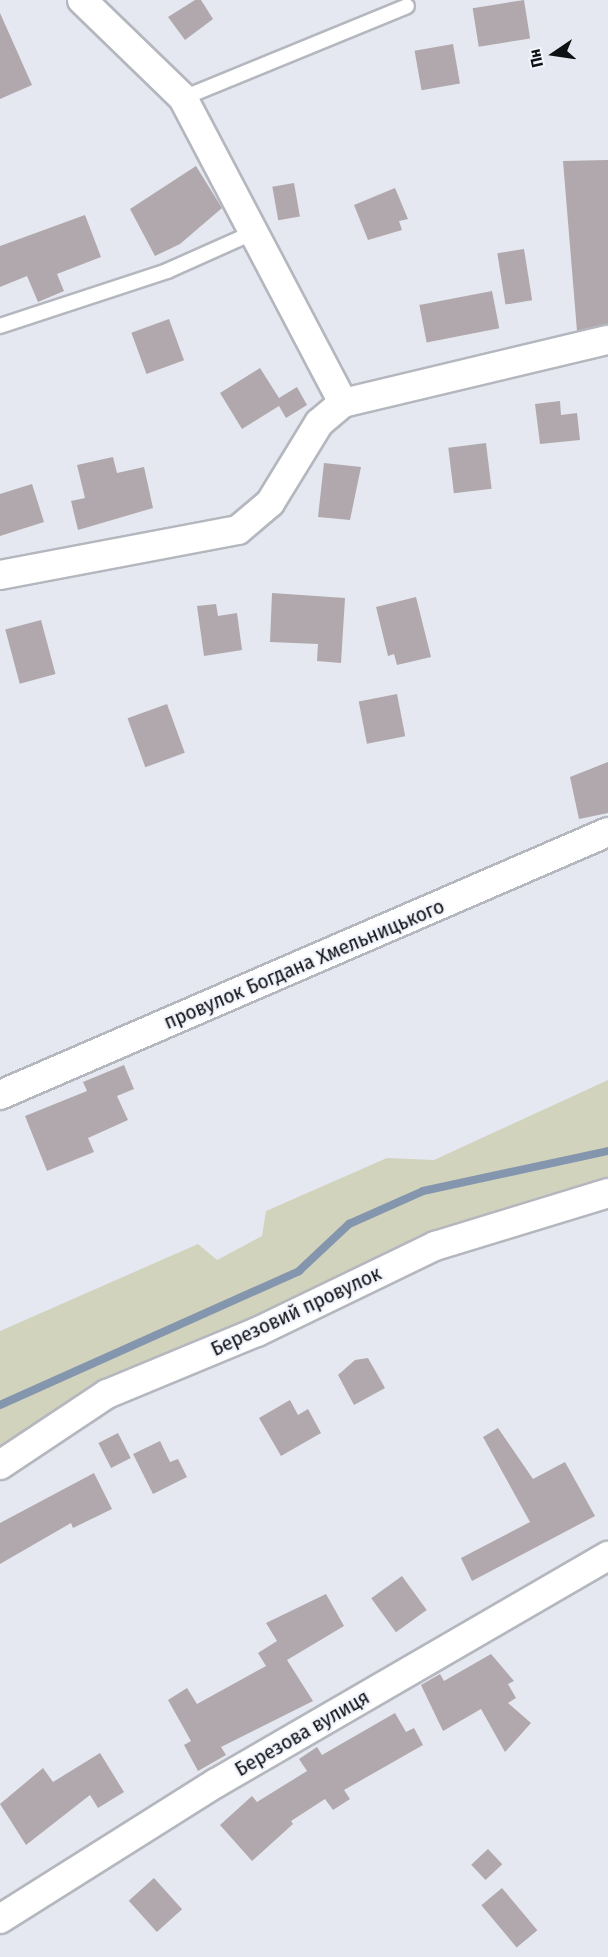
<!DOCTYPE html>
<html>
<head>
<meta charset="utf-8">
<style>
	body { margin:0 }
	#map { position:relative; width:608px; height:1957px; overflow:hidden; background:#e5e8f0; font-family:"Fira Sans Condensed",sans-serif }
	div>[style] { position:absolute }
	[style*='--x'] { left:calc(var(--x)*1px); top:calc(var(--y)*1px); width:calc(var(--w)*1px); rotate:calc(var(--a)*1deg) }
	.green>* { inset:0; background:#d1d3bc }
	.stream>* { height:8px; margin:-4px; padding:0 4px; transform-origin:4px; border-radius:4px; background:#8495ae }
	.building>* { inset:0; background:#b0a8ac; transform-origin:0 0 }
	.roads { filter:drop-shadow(2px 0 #b5b7bf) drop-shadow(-2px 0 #b5b7bf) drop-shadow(0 2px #b5b7bf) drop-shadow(0 -2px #b5b7bf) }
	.service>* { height:14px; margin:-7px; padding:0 7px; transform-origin:7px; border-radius:7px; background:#fff }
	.minor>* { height:28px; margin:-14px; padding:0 14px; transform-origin:14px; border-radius:14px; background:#fff }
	span { translate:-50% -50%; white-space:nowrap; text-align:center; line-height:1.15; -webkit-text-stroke:4.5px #f3f5fd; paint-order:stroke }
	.street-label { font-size:21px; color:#101114 }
	.north { position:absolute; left:524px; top:24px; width:60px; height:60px; -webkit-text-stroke:4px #f3f5fd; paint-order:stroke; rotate:257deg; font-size:16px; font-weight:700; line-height:24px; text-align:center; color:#101114 }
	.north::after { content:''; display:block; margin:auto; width:21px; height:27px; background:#101114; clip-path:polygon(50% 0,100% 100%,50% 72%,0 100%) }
</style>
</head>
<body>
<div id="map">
	<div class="green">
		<i style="clip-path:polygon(608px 1080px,608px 1187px,433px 1239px,0 1453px,0 1331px,198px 1244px,217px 1260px,262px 1236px,266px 1211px,387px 1158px,434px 1160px)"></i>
	</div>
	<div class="stream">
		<i style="--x:0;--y:1405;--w:328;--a:-24.1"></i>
		<i style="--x:299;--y:1271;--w:69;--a:-43.2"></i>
		<i style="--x:349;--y:1224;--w:81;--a:-24"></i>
		<i style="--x:423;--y:1191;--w:189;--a:-12.2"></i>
	</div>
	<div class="building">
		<i style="clip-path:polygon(195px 0,201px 0,213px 19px,185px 40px,168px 17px)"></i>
		<i style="left:524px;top:0;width:39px;height:52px;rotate:81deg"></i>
		<i style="clip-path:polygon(0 13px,32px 85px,0 99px)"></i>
		<i style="left:453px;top:44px;width:40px;height:39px;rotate:80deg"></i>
		<i style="clip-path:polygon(608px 160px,608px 324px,577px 331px,563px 161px)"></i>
		<i style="clip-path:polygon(196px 166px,222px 208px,180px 244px,155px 256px,130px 209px)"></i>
		<i style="left:294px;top:183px;width:34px;height:22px;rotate:80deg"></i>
		<i style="clip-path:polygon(395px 188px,408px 219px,399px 221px,402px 230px,368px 240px,354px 205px)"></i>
		<i style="clip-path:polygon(85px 215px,101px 257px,57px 274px,64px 291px,38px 302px,27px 276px,0 287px,0 246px)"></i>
		<i style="left:524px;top:249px;width:52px;height:27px;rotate:81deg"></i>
		<i style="left:492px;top:291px;width:38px;height:74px;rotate:79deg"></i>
		<i style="left:169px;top:319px;width:44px;height:40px;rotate:70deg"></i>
		<i style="clip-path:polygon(260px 368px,279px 398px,297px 387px,307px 405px,286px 418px,279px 406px,242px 429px,220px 393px)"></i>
		<i style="clip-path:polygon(560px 401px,561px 415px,577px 413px,580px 440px,540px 444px,535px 404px)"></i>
		<i style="left:486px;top:443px;width:46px;height:38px;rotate:83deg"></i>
		<i style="clip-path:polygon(113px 457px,117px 473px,144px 467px,153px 508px,78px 530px,71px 501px,85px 498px,77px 465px)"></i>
		<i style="clip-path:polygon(324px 463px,361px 467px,350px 520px,318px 517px)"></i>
		<i style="clip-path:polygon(32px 484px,44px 522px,0 536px,0 494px)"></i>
		<i style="clip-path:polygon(272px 593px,345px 598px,341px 663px,317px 661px,318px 644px,270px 642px)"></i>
		<i style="clip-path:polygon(416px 597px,431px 657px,397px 665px,394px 654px,388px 656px,376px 607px)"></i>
		<i style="clip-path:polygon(216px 604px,218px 616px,237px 613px,242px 650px,204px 656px,197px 606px)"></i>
		<i style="left:41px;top:620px;width:56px;height:37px;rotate:75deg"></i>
		<i style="left:397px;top:694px;width:43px;height:39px;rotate:79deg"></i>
		<i style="left:167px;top:704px;width:52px;height:42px;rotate:70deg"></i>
		<i style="clip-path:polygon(608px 762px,608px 813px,579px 819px,570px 777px)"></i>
		<i style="clip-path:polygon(124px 1065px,134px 1089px,117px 1096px,128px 1120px,88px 1138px,94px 1152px,47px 1171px,25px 1116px,87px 1091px,83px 1082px)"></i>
		<i style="clip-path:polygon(368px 1358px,385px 1388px,354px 1405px,338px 1375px,355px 1360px)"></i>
		<i style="clip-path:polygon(290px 1400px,298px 1415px,308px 1409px,321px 1433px,281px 1456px,259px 1418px)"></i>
		<i style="clip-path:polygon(498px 1428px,533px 1479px,565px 1462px,595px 1516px,472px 1581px,461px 1558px,530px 1522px,483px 1437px)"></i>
		<i style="left:118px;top:1433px;width:28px;height:22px;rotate:63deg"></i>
		<i style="clip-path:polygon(160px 1441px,170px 1462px,178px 1459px,187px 1477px,153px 1494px,133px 1454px)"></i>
		<i style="clip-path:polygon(94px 1473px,112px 1509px,73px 1528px,71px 1523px,0 1564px,0 1523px)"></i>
		<i style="left:402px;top:1576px;width:42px;height:38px;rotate:54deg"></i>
		<i style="clip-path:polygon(326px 1594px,344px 1626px,287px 1660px,313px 1701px,221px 1747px,226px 1755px,198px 1771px,184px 1745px,191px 1741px,168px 1700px,187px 1688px,197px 1704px,266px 1666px,258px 1653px,277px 1641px,266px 1623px)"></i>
		<i style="clip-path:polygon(491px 1654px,514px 1681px,508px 1684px,516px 1698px,508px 1703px,531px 1723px,505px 1752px,481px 1709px,443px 1731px,421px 1685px,440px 1674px,444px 1681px)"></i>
		<i style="clip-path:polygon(395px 1713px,406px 1732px,414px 1728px,423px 1745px,344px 1790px,350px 1799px,333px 1810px,325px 1799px,291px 1821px,293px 1824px,252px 1861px,220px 1825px,252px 1796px,257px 1802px,307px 1771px,299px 1759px,317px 1747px,322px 1755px)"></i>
		<i style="clip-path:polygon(100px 1753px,124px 1792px,98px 1808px,90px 1795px,26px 1845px,0 1804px,43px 1768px,53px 1782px)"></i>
		<i style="left:488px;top:1849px;width:21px;height:23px;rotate:47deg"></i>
		<i style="left:154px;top:1878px;width:42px;height:34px;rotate:48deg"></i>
		<i style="left:502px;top:1888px;width:55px;height:27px;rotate:50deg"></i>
	</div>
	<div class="roads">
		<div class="service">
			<i style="--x:183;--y:98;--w:242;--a:-22.3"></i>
			<i style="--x:0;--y:326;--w:176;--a:-18.2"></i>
			<i style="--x:167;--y:271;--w:93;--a:-24.1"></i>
		</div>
		<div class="minor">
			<i style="--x:82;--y:0;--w:141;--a:44.1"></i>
			<i style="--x:183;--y:98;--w:344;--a:62.3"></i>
			<i style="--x:0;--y:575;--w:242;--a:-10.7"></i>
			<i style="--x:238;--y:530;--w:42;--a:-40.2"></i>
			<i style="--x:270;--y:503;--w:94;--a:-58.5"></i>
			<i style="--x:319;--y:423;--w:31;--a:-40"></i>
			<i style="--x:343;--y:403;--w:272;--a:-13.4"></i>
			<i style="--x:0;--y:1095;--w:662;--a:-23.39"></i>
			<i style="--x:0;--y:1465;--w:128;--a:-33.6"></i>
			<i style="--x:107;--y:1394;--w:162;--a:-22.5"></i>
			<i style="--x:257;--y:1332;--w:198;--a:-25.8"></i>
			<i style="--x:435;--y:1246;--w:181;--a:-17"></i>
			<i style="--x:0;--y:1919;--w:255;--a:-32.2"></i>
			<i style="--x:216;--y:1783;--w:453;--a:-30.1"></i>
		</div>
	</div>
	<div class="street-label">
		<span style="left:304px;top:964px;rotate:-23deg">провулок Богдана Хмельницького</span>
		<span style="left:296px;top:1311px;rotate:-25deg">Березовий провулок</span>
		<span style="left:302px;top:1733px;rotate:-30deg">Березова вулиця</span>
	</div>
	<div class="north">Пн</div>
</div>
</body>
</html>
